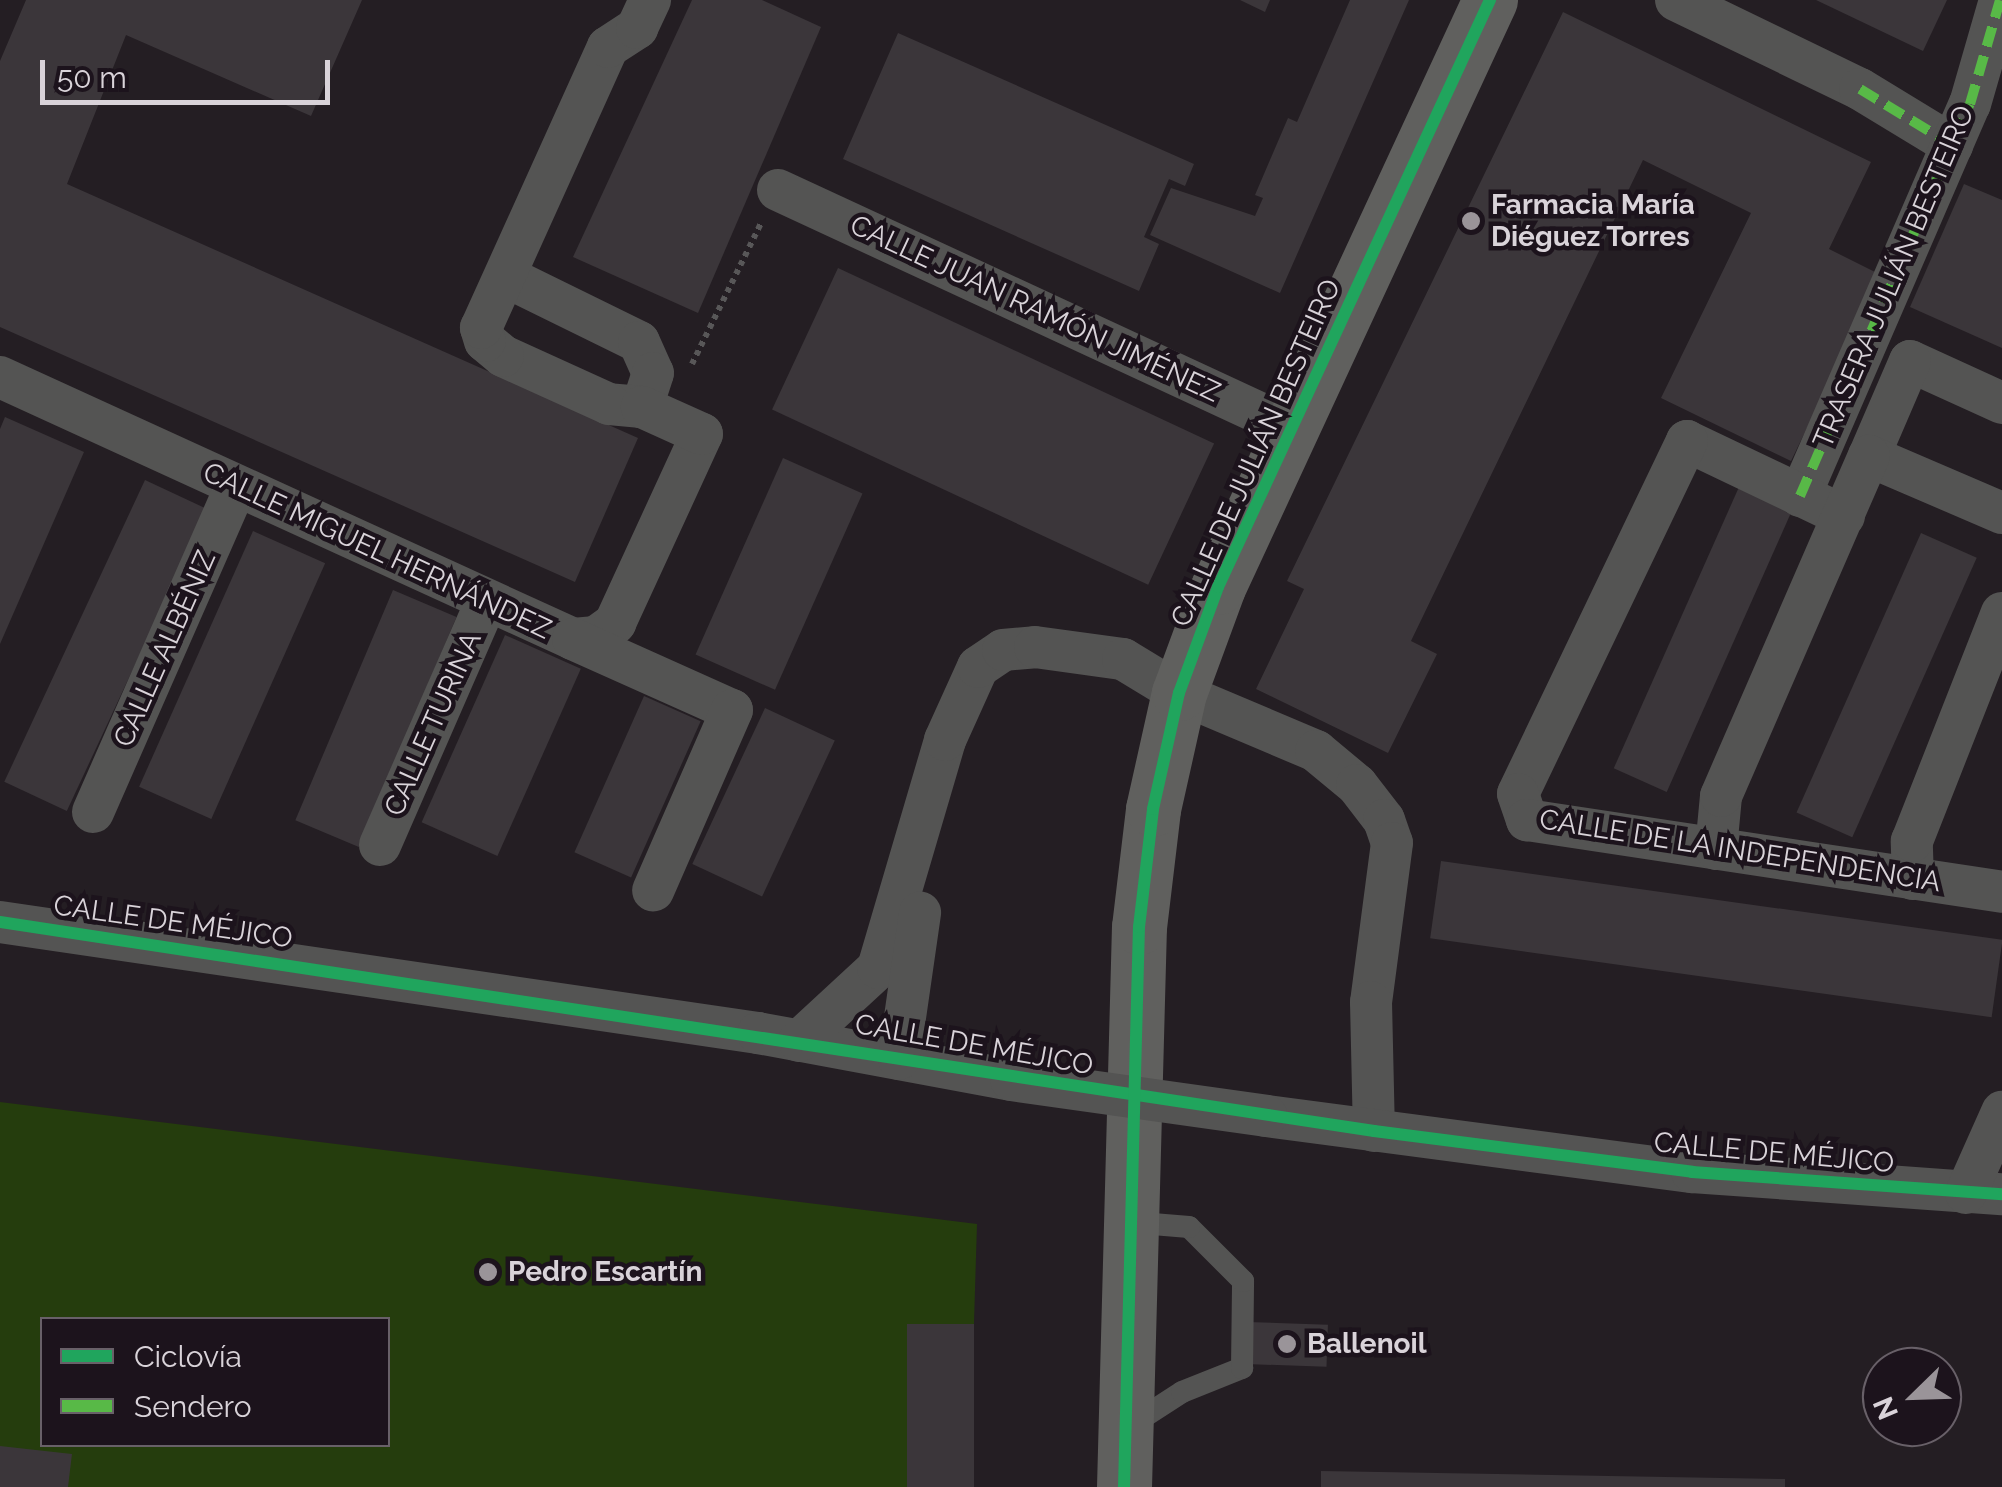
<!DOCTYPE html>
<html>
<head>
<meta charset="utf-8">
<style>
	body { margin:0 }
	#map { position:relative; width:2002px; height:1487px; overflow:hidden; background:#241e23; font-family:Raleway,sans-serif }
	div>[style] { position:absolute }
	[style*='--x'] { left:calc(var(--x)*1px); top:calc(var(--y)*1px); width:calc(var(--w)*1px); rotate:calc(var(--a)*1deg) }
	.green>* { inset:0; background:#253d0d }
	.building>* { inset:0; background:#3b363a; transform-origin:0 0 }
	.path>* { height:6px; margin-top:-3px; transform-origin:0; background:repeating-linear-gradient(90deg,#585758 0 5px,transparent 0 10px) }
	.lane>* { height:22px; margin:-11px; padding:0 11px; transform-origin:11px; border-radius:11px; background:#545453 }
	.street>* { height:42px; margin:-21px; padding:0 21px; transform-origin:21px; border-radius:21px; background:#545453 }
	.secondary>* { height:55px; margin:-27.5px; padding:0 27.5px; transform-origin:27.5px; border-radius:27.5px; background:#60605e }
	.street-bridge>* { height:42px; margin:-21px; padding:0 21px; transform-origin:21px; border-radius:21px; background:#545453 }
	.quiet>* { height:10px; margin-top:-5px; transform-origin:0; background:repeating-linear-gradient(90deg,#58b947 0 20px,transparent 0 30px) }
	.cycleway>* { height:12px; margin:-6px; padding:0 6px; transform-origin:6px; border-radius:6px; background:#20a55d }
	.dots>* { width:28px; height:28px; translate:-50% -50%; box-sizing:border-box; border:5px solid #1c131c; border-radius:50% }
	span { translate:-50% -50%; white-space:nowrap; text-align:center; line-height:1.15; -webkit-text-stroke:9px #1c131c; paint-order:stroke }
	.poi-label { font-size:28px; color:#d9d3d9; font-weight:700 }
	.left { translate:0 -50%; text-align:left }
	.street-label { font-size:28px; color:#d9d3d9 }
	.legend { position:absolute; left:40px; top:1317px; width:350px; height:130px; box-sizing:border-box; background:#1c131c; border:2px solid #686068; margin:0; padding:12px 18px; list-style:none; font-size:30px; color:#d9d3d9 }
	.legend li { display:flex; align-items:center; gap:20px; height:50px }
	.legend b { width:50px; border:2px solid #686068 }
	.north { position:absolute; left:1862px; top:1347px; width:100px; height:100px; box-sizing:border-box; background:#1c131c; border:2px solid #686068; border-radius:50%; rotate:247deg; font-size:28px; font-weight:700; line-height:40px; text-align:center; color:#d9d3d9 }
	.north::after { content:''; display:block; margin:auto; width:35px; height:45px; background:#9a9499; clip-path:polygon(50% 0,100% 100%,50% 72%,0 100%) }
	.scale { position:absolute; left:40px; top:60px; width:290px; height:45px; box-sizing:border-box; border:5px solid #d9d3d9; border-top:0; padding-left:12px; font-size:30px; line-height:35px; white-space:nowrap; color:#d9d3d9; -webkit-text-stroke:8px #1c131c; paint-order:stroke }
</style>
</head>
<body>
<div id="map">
	<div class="green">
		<i style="clip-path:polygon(evenodd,0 1102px,977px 1224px,969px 1487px,0 1487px,0 1102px,42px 1320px,388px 1320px,388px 1444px,42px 1444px,42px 1320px)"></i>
	</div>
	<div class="building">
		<i style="clip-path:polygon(26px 0,362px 0,311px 116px,126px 35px,67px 184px,638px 438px,575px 582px,0 327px,0 61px)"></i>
		<i style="clip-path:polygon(692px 0,762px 0,821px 27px,698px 313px,573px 257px)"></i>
		<i style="clip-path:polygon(1240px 0,1270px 0,1265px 12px)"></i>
		<i style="clip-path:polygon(1350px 0,1409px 0,1280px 293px,1150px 235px,1171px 188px,1255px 216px,1263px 198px,1255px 195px,1288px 118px,1297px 122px)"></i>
		<i style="clip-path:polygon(1816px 0,1947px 0,1923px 51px)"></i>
		<i style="clip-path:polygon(1563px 12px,1871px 162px,1829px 249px,1881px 275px,1791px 461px,1661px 398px,1751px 213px,1643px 160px,1411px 641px,1437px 654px,1388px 753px,1256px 689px,1304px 589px,1287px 581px)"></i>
		<i style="clip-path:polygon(898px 33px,1194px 164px,1185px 186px,1169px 179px,1144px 237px,1159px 244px,1139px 291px,843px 159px)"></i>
		<i style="clip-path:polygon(1964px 184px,2002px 200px,2002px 348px,1910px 307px)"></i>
		<i style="left:838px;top:268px;width:415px;height:156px;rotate:25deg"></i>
		<i style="clip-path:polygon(5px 417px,84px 452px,0 644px,0 429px)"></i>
		<i style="left:783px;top:458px;width:87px;height:215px;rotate:24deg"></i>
		<i style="left:145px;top:480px;width:69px;height:333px;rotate:25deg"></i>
		<i style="left:1739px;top:487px;width:58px;height:308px;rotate:24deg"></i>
		<i style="left:253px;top:531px;width:79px;height:280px;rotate:24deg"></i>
		<i style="left:1921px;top:533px;width:61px;height:306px;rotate:24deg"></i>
		<i style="left:393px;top:590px;width:69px;height:250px;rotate:23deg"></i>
		<i style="left:505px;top:635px;width:83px;height:205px;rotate:24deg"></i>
		<i style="left:644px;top:696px;width:62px;height:171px;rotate:24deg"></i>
		<i style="left:765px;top:708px;width:77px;height:172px;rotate:25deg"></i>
		<i style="left:1441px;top:861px;width:567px;height:78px;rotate:8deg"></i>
		<i style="left:1247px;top:1322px;width:81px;height:42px;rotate:2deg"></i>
		<i style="left:907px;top:1324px;width:67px;height:163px"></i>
		<i style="clip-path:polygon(0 1446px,72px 1454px,68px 1487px,0 1487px)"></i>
		<i style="clip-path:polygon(1321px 1471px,1785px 1479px,1785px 1487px,1321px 1487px)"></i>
	</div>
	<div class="path">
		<i style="--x:692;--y:364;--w:157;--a:-63.9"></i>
	</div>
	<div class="lane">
		<i style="--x:1128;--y:1427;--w:64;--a:-32.9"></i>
		<i style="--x:1182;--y:1392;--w:65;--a:-21.8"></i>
		<i style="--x:1242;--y:1368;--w:87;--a:-89.3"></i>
		<i style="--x:1243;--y:1281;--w:76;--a:-135"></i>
		<i style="--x:1189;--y:1227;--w:61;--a:-175.3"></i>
	</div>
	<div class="street">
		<i style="--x:1676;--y:0;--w:204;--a:25.8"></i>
		<i style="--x:1860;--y:89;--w:108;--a:31.3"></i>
		<i style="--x:778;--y:190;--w:566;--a:24.85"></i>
		<i style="--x:507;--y:277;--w:147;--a:26.2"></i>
		<i style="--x:639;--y:342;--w:34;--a:66"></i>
		<i style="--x:653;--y:373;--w:36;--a:108"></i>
		<i style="--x:642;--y:407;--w:33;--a:-175"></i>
		<i style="--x:609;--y:404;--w:116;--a:-155.6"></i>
		<i style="--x:503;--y:356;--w:23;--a:-140"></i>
		<i style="--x:485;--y:341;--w:14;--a:-107"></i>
		<i style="--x:481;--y:328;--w:308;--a:-65.7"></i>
		<i style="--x:608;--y:47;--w:35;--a:-33"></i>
		<i style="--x:637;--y:28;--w:31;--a:-65"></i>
		<i style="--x:0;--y:377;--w:630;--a:24.57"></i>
		<i style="--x:573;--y:639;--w:23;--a:-5"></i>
		<i style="--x:596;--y:637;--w:24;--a:-36"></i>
		<i style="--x:615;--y:623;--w:208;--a:-65.3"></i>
		<i style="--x:702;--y:434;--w:66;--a:-155.8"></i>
		<i style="--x:2002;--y:403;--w:101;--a:-155.5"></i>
		<i style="--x:1910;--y:361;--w:103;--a:113.3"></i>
		<i style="--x:1869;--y:456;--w:145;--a:23.2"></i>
		<i style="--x:1800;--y:496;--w:427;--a:-66.6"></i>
		<i style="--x:1970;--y:104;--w:108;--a:-73.9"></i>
		<i style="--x:1844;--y:516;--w:174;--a:-154.5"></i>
		<i style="--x:1687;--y:441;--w:391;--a:115.6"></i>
		<i style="--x:1518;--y:794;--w:28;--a:71"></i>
		<i style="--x:1527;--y:820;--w:480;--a:8.6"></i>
		<i style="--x:573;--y:639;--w:174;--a:24.1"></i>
		<i style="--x:732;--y:710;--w:197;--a:113.6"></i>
		<i style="--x:93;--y:812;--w:356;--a:-66.3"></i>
		<i style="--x:380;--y:845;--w:265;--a:-66.4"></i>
		<i style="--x:1716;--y:849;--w:53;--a:-84.6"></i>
		<i style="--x:1721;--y:796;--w:371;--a:-66.5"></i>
		<i style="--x:1913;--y:879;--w:38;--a:-92"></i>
		<i style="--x:1912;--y:841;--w:245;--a:-68.5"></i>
		<i style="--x:0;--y:922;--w:766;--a:8.33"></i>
		<i style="--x:758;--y:1033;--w:257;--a:10.5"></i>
		<i style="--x:799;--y:1041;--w:108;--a:-42.7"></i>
		<i style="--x:878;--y:968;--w:238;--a:-73.6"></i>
		<i style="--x:945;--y:740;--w:80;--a:-65.7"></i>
		<i style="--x:978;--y:667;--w:30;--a:-34"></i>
		<i style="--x:1003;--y:650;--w:32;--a:-5"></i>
		<i style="--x:1035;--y:647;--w:89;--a:7.8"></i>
		<i style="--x:1123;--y:659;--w:66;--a:31.3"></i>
		<i style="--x:1179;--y:693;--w:149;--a:22.9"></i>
		<i style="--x:1316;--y:751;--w:53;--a:39.7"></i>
		<i style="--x:1357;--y:785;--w:44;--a:52.4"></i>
		<i style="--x:1384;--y:820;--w:24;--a:71"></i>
		<i style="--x:1392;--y:843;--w:160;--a:97.5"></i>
		<i style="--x:1371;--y:1002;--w:129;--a:88.7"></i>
		<i style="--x:899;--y:1059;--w:148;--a:-81.8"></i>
		<i style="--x:1266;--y:1116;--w:430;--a:7.5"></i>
		<i style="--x:1692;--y:1172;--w:311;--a:4.1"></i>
		<i style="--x:1966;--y:1193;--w:89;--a:-66"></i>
	</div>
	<div class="secondary">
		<i style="--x:1124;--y:1487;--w:560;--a:-88.47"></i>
		<i style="--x:1139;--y:927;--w:119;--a:-83.2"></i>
		<i style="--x:1153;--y:809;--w:119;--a:-77.4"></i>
		<i style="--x:1179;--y:693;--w:113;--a:-69.8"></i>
		<i style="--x:1218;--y:587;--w:647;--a:-65.14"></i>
	</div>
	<div class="street-bridge">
		<i style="--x:1011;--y:1080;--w:258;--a:8"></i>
	</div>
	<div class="quiet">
		<i style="--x:1860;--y:89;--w:108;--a:31.3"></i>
		<i style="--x:1800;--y:496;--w:427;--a:-66.6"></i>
		<i style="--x:1970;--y:104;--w:108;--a:-73.9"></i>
	</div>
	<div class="cycleway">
		<i style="--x:0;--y:922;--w:1390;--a:8.65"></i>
		<i style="--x:1374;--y:1131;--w:321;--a:7.3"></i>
		<i style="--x:1692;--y:1172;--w:311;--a:4.1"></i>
		<i style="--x:1124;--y:1487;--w:560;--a:-88.47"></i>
		<i style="--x:1139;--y:927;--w:119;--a:-83.2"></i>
		<i style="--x:1153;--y:809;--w:119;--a:-77.4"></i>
		<i style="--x:1179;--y:693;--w:113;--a:-69.8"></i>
		<i style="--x:1218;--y:587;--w:647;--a:-65.14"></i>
	</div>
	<div class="dots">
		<i style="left:1471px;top:221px;background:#9a9499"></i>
		<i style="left:488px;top:1272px;background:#9a9499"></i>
		<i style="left:1287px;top:1344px;background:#9a9499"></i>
	</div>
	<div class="poi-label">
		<span class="left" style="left:1491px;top:221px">Farmacia María<br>Diéguez Torres</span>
		<span class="left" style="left:508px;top:1272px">Pedro Escartín</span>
		<span class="left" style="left:1307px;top:1344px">Ballenoil</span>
	</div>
	<div class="street-label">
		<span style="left:1894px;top:277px;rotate:-67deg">TRASERA JULIÁN BESTEIRO</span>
		<span style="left:1035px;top:309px;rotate:25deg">CALLE JUAN RAMÓN JIMÉNEZ</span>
		<span style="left:1256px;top:453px;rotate:-66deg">CALLE DE JULIÁN BESTEIRO</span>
		<span style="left:377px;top:551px;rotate:25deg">CALLE MIGUEL HERNÁNDEZ</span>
		<span style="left:165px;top:649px;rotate:-66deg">CALLE ALBÉNIZ</span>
		<span style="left:433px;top:724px;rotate:-66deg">CALLE TURINA</span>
		<span style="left:1740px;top:851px;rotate:9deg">CALLE DE LA INDEPENDENCIA</span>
		<span style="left:173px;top:922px;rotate:8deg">CALLE DE MÉJICO</span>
		<span style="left:974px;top:1045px;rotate:10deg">CALLE DE MÉJICO</span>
		<span style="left:1774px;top:1153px;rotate:5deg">CALLE DE MÉJICO</span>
	</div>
	<ul class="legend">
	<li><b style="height:12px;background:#20a55d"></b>Ciclovía</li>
	<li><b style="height:12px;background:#58b947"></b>Sendero</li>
	</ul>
	<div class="north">N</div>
	<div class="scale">50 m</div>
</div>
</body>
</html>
